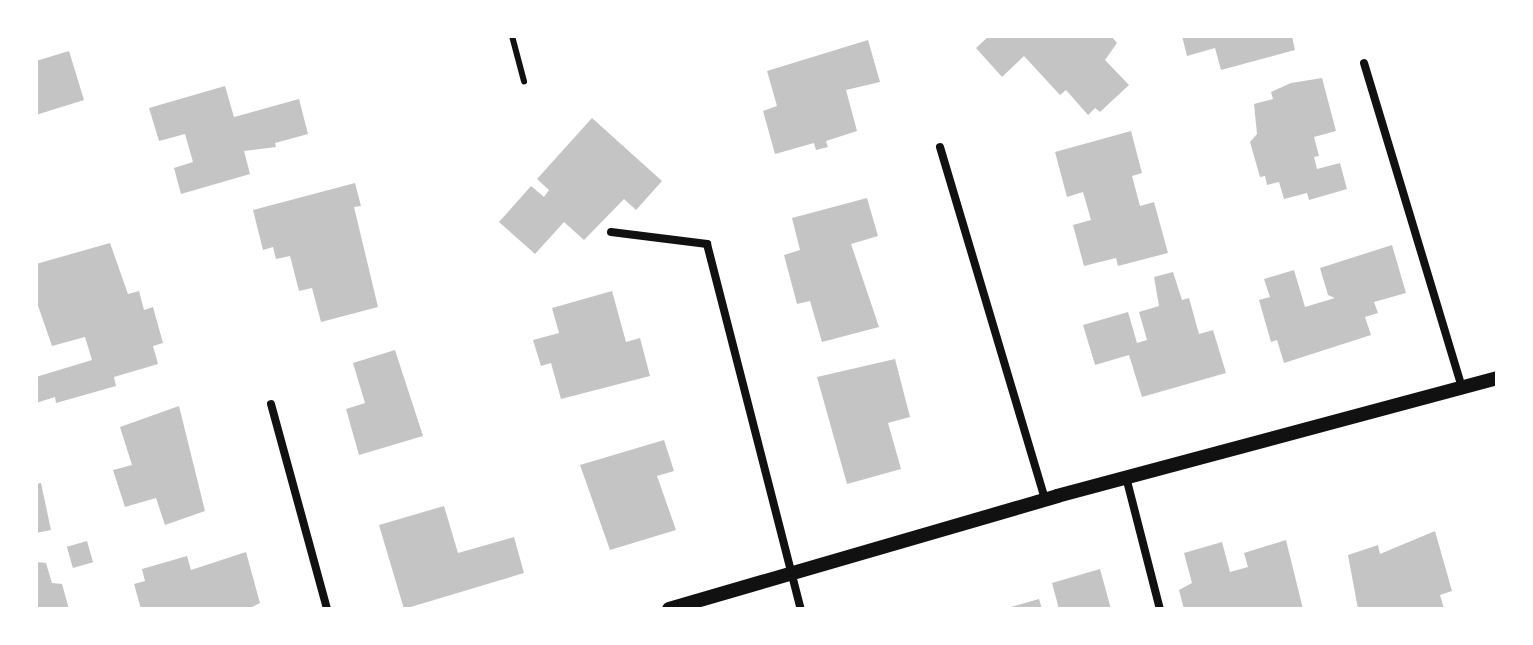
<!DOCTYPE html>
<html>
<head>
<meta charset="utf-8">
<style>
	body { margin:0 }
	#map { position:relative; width:1533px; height:645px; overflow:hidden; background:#fff; font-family:Helvetica,sans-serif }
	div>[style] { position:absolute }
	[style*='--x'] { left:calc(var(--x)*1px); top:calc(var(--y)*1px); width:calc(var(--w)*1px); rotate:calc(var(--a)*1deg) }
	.building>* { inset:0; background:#c4c4c4; transform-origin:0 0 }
	.service>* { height:6px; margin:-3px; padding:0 3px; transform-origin:3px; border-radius:3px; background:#111 }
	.minor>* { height:8px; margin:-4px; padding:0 4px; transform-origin:4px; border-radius:4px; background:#111 }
	.tertiary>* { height:14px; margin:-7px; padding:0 7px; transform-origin:7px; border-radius:7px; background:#111 }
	span { translate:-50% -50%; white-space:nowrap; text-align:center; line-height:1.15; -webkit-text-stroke:6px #fff; paint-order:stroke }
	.frame { position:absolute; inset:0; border:38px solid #fff; pointer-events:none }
</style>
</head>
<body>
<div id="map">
	<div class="building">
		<i style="clip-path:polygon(989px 36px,1111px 36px,1117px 43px,1105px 60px,1129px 85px,1100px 112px,1095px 108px,1088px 115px,1066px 90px,1060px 95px,1024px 56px,1002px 77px,976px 48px)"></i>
		<i style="clip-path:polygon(1182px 36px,1292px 36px,1295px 50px,1221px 70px,1215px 48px,1187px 56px)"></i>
		<i style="clip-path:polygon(868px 40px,880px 82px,846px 90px,857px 131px,826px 141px,828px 147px,816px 150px,814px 143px,775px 154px,763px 111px,777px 106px,767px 71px)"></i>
		<i style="clip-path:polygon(69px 51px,84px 100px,36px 115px,36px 61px)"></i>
		<i style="clip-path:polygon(1322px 78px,1336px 131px,1314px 137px,1319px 156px,1314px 157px,1317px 169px,1340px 163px,1347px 189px,1309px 200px,1307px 193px,1284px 199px,1279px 182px,1267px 185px,1265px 176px,1260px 177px,1250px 142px,1257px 134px,1254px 104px,1273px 99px,1271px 92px,1291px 83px)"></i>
		<i style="clip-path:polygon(225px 86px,234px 117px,299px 99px,308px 134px,275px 143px,276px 147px,244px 151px,250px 174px,181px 194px,174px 168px,193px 162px,185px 134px,159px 141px,149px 108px)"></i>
		<i style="clip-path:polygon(592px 118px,662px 181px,636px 210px,624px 199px,584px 240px,564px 222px,535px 254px,499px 222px,531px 186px,544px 197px,549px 190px,537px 179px)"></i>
		<i style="clip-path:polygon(1131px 131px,1142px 173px,1132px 176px,1140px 206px,1154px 202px,1168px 253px,1118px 266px,1116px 258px,1084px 266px,1073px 225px,1091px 220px,1083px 192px,1067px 197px,1055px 152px)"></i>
		<i style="clip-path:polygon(355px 183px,361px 206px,354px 207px,378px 307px,321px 322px,312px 288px,299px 291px,290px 256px,276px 259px,273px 247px,263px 250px,253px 210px)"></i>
		<i style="clip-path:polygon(867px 198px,878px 236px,851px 244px,879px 327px,822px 342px,810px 301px,797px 304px,784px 255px,800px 250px,792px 218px)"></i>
		<i style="clip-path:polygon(110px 243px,128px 294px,139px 291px,144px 310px,153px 307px,163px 343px,153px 346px,158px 364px,114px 377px,116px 386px,56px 403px,55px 397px,36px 403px,36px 377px,92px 360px,85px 337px,52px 346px,36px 300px,36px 264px)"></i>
		<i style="clip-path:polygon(1392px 245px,1406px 293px,1374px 302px,1378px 313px,1365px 317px,1371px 335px,1284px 363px,1277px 340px,1271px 342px,1259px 300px,1270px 297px,1264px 279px,1294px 270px,1305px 307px,1335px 298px,1328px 295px,1320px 268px)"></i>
		<i style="clip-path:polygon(1173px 272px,1182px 300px,1189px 298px,1199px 334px,1213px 330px,1226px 373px,1142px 397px,1129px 355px,1095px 365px,1083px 325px,1128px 312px,1137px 343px,1147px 340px,1139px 312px,1159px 306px,1154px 277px)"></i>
		<i style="clip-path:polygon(612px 291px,626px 342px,640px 338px,650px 376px,561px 399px,551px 363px,541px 366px,533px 340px,559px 333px,552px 308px)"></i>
		<i style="clip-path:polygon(395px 350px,423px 436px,359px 455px,346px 409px,365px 403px,353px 363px)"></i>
		<i style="clip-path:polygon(895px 359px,910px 417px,888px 423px,901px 469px,847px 484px,817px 377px)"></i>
		<i style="clip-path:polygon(179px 406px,205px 511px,165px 525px,156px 498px,125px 507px,113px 470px,132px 465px,120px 427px)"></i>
		<i style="clip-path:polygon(664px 440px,674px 471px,657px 476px,676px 530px,610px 550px,580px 465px)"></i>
		<i style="clip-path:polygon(41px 483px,51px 530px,36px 533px,36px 484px)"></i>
		<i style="clip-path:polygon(444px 506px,458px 553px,514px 537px,524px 573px,404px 609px,379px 525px)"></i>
		<i style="clip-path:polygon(1435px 531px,1452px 591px,1440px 595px,1444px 609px,1358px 609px,1348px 555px,1378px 545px,1380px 554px)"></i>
		<i style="clip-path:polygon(1286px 540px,1303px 609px,1184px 609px,1179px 590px,1192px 583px,1184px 553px,1222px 542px,1230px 572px,1248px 567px,1244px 553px)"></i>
		<i style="left:87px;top:541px;width:22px;height:21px;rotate:74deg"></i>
		<i style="clip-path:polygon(246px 552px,260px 603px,248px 609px,141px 609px,134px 584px,145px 581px,142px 569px,187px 556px,191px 570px)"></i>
		<i style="clip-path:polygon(36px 562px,46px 563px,52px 583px,62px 584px,69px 609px,36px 609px)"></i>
		<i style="clip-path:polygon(1100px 569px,1111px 609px,1059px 609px,1052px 583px)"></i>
		<i style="clip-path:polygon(1039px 599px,1042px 609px,1007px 609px,1007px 608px)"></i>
	</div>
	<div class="service">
		<i style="--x:512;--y:36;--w:47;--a:75.1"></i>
	</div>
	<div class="minor">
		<i style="--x:1364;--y:63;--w:338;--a:73.2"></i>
		<i style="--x:940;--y:147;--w:367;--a:73.4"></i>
		<i style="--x:611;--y:232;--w:97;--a:7.1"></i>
		<i style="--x:707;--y:244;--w:377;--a:75.6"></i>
		<i style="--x:271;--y:404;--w:213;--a:74.7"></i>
		<i style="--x:1126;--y:477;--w:136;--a:75.6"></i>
	</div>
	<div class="tertiary">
		<i style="--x:669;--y:609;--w:404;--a:-16.2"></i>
		<i style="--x:1057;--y:496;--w:456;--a:-15"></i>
	</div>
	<div class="frame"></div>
</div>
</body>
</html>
